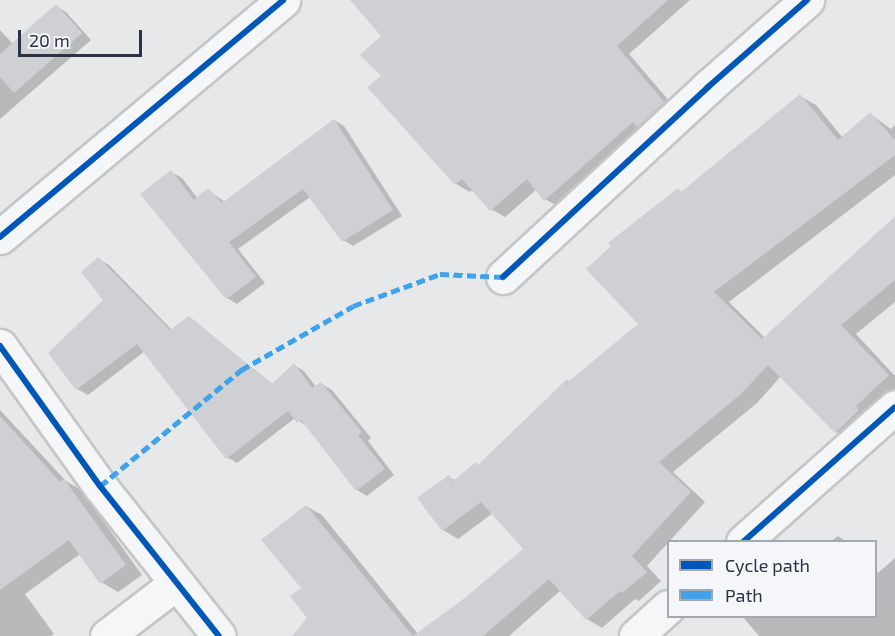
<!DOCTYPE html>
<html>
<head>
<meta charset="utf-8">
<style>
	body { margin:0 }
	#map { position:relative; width:895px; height:636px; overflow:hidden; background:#e6e8ea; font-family:"Exo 2",sans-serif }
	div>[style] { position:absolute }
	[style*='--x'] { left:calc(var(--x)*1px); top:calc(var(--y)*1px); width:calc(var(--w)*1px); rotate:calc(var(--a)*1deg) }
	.shadow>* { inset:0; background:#0003 }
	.building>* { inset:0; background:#ced0d3 }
	.roads { filter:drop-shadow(2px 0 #c4c6c8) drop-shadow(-2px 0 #c4c6c8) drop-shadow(0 2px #c4c6c8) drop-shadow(0 -2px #c4c6c8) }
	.minor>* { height:33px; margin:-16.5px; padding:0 16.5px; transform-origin:16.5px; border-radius:16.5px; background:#f5f6f7 }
	.quiet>* { height:4.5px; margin-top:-2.25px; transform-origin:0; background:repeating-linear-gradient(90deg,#3ea3ec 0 9px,transparent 0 13.5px) }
	.cycleway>* { height:6px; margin:-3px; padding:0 3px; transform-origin:3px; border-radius:3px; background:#0057b8 }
	span { translate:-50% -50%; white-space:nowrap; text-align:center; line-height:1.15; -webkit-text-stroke:4.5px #f4f6f9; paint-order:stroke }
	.legend { position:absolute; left:667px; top:540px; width:210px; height:78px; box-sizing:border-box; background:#f4f6f9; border:2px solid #a4a8b1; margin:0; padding:8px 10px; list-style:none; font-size:18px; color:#2b3445 }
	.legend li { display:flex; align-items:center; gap:12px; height:30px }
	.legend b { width:30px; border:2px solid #a4a8b1 }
	.scale { position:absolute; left:18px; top:30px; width:124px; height:27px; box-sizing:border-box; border:3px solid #2b3445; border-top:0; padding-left:8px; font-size:18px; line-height:21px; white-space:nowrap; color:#2b3445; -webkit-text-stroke:4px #f4f6f9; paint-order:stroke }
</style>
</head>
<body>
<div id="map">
	<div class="shadow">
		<i style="clip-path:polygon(372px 0,690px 0,629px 54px,677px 110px,559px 207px,545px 199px,537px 189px,505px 217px,491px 209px,473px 189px,470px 192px,456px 184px,383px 76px,383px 36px)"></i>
		<i style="clip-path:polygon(56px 6px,66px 12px,91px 40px,0 119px,0 30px,13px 44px)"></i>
		<i style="clip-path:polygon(800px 96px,816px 105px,843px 138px,870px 114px,891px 129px,895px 125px,895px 175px,729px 302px,765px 338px,895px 218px,895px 302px,856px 334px,895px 376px,895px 393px,852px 441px,836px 432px,781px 376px,757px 403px,673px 472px,705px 502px,647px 566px,661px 581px,639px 601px,635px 599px,602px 628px,587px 619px,561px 590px,509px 636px,294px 636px,309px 618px,303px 589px,306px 506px,322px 515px,418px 634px,467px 598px,525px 549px,493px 513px,458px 539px,443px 530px,449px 477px,456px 481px,479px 466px,569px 382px,640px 324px,678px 190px,683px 193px)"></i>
		<i style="clip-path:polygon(334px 120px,344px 126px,402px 216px,353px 246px,343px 240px,310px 197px,238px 249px,265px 283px,237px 304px,227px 298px,171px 172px,182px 178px,198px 199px,208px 190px,225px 202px)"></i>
		<i style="clip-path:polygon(98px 259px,109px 265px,172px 330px,189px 318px,274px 385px,294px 365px,304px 371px,316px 387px,322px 384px,332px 390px,371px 438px,368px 441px,394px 475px,367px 496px,357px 490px,309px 428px,295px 418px,237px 463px,227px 457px,145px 351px,88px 395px,77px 389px,105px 300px)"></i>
		<i style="clip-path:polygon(0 410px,66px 481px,81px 490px,142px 575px,118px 592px,101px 582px,80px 554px,25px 594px,54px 634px,51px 636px,0 636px)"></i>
		<i style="clip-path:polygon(838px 536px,847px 542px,830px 542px)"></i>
		<i style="clip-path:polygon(895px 558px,895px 636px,759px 636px,742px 616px,876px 616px,876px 570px,878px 573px)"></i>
	</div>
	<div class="building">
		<i style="clip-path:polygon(350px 0,668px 0,617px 46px,664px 102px,637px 127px,633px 122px,544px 201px,527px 179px,490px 211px,462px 179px,455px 185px,367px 87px,381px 76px,360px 55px,381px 36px)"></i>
		<i style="clip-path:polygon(56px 4px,82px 33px,14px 93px,0 77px,0 54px)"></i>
		<i style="clip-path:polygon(800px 94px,838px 140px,870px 112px,895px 140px,895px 155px,714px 292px,762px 339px,895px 216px,895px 280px,841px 325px,889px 375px,856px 406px,859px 410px,835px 433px,768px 365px,741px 394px,659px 462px,691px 492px,632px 556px,647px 572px,622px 593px,620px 591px,586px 620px,549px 579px,483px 636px,413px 636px,466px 597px,523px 549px,481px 502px,442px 531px,417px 498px,449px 475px,453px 481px,476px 462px,478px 465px,567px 379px,569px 381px,638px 324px,586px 269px,611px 246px,608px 243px,678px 188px,681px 192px)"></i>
		<i style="clip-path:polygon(334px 119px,393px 210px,342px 242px,303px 189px,229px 242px,256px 277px,226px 299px,140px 194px,171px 170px,194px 200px,208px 188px,222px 203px)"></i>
		<i style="clip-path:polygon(98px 257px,170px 330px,189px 316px,272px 384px,294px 363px,312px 388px,321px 382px,362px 432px,358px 435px,385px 469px,356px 491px,301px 420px,297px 423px,288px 411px,226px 459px,137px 344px,76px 390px,48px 353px,103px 300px,81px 272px)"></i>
		<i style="clip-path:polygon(0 416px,60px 482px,64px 479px,126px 565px,100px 584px,69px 540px,0 590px)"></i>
		<i style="clip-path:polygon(306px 505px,413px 636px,292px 636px,307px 618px,290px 596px,301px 588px,261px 540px)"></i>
	</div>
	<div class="roads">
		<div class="minor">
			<i style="--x:0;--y:237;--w:369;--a:-39.9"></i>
			<i style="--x:503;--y:277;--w:280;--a:-42.8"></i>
			<i style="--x:708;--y:87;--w:132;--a:-41.3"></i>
			<i style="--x:0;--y:346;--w:172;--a:54.5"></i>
			<i style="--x:100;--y:486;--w:191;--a:51.6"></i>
			<i style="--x:743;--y:542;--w:203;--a:-41.6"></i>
			<i style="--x:107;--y:636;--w:86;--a:-37.4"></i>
			<i style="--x:636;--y:636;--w:43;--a:-42.2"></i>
		</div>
	</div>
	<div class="quiet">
		<i style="--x:100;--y:486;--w:183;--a:-39.4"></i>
		<i style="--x:241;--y:370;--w:129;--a:-29.7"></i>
		<i style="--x:353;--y:306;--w:93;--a:-20.2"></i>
		<i style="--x:440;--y:274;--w:63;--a:2.7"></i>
	</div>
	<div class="cycleway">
		<i style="--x:0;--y:237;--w:369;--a:-39.9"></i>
		<i style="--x:503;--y:277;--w:280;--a:-42.8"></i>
		<i style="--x:708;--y:87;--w:132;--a:-41.3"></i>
		<i style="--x:0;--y:346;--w:172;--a:54.5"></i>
		<i style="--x:100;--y:486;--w:191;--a:51.6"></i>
		<i style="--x:743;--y:542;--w:203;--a:-41.6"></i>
	</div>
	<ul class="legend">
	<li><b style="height:8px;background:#0057b8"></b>Cycle path</li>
	<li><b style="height:8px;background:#3ea3ec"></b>Path</li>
	</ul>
	<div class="scale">20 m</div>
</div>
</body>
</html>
